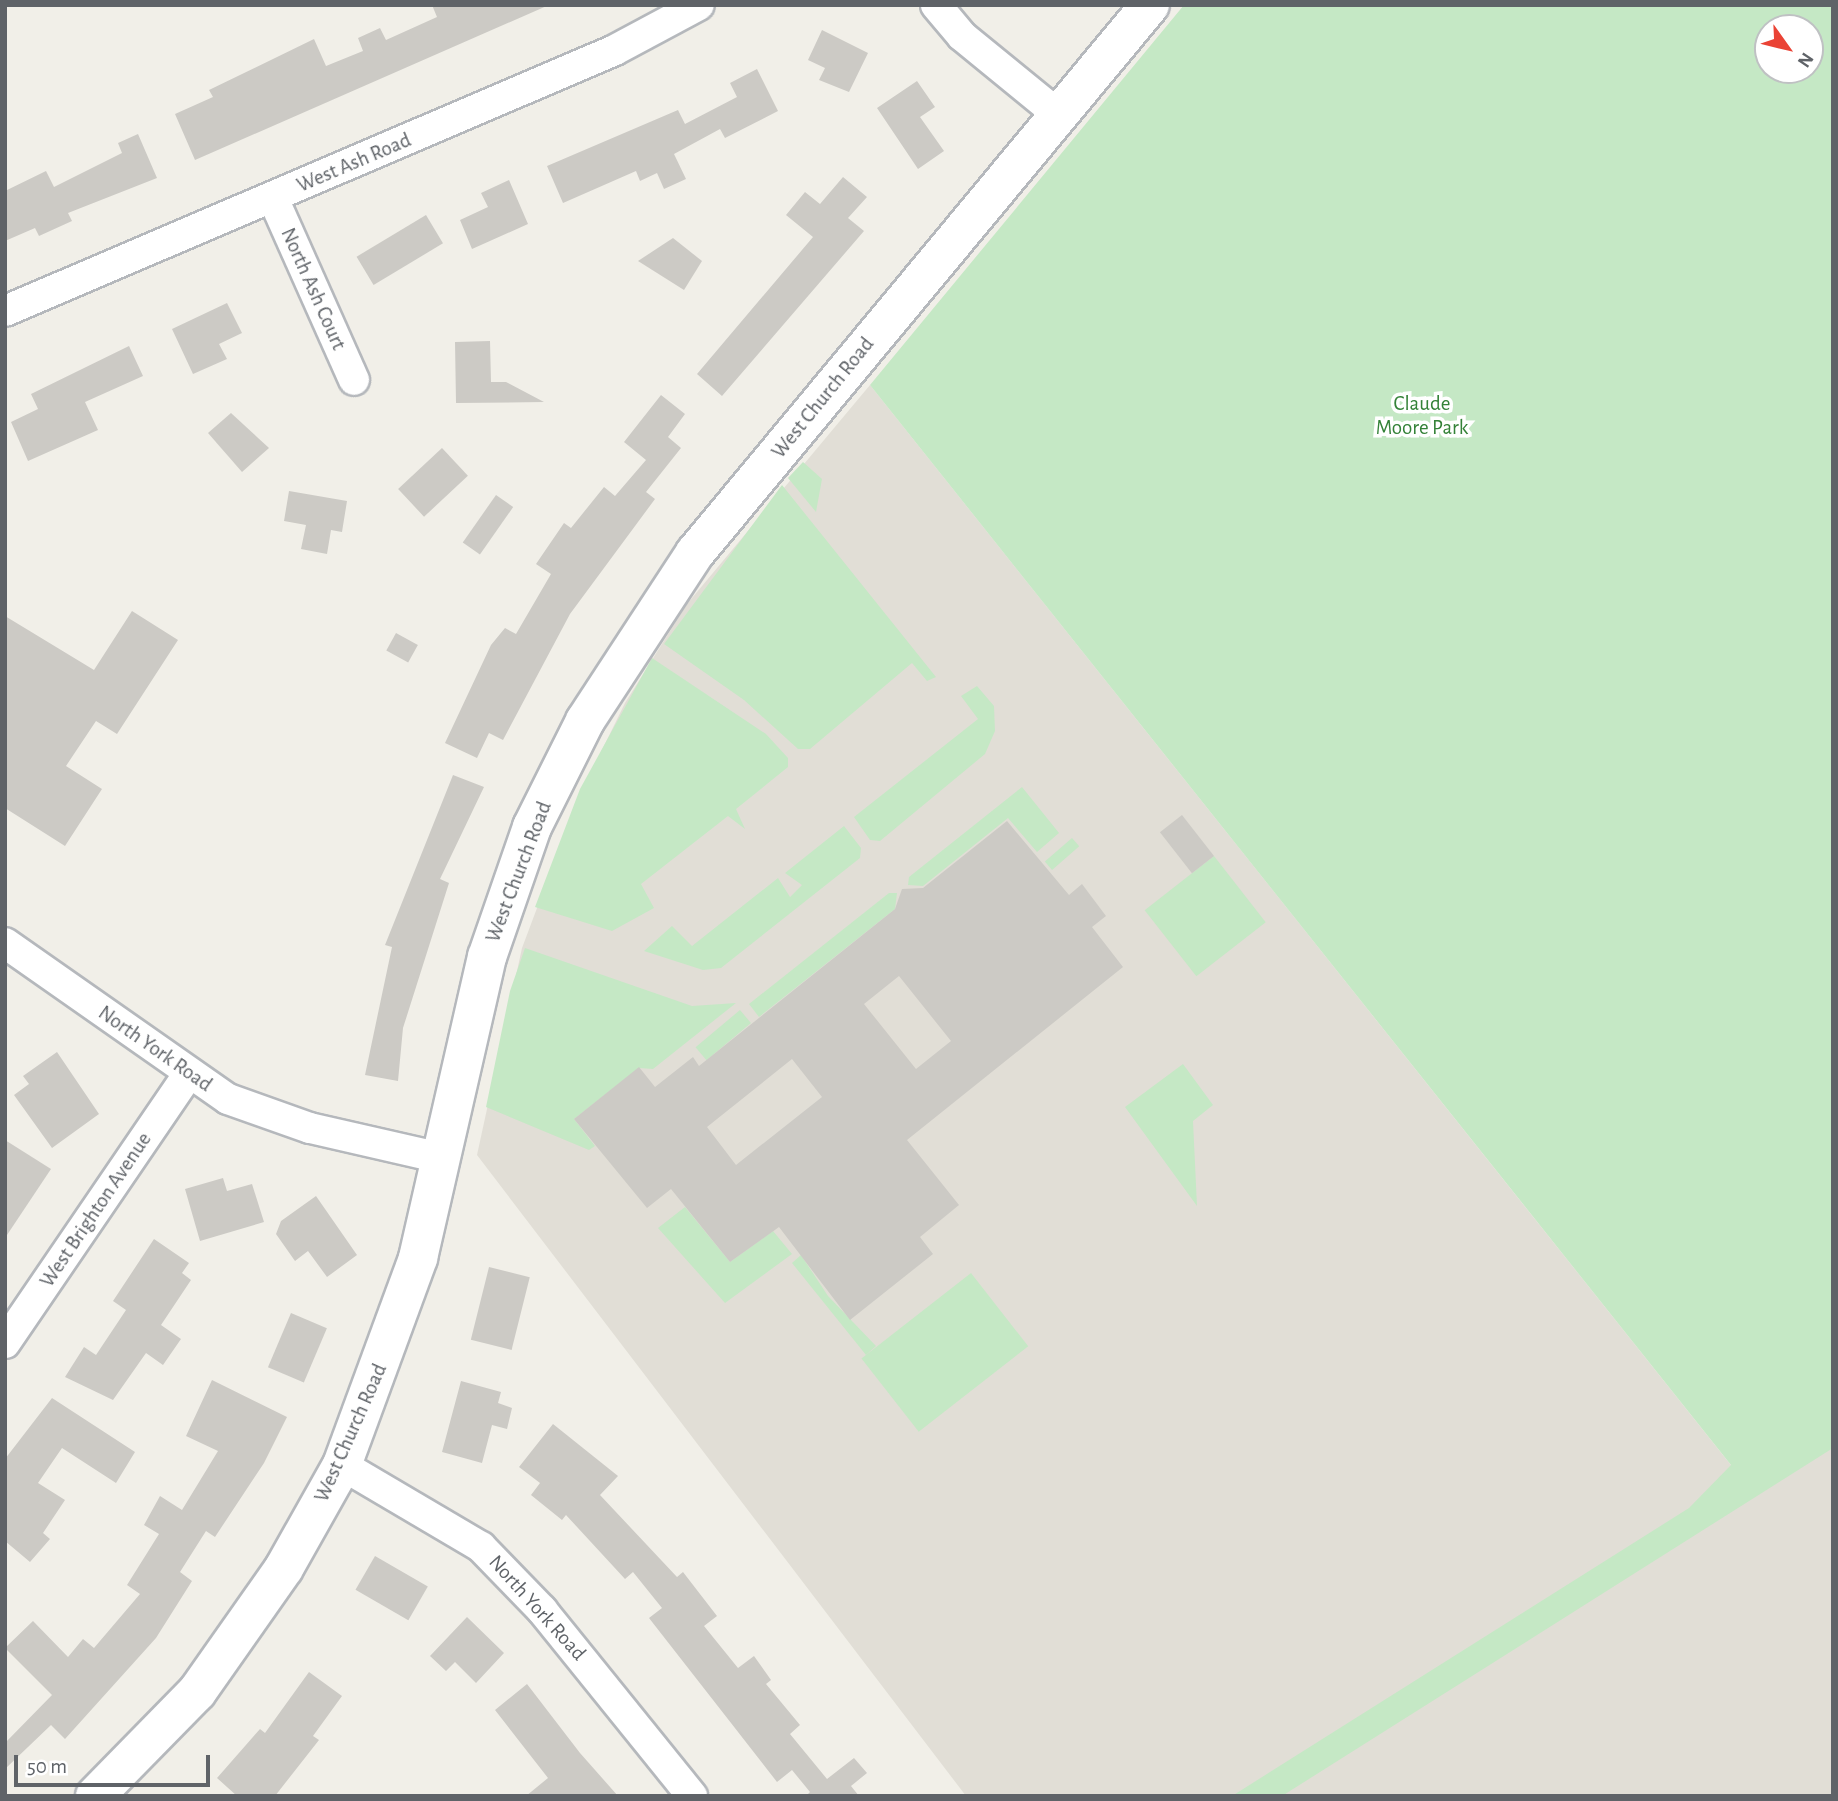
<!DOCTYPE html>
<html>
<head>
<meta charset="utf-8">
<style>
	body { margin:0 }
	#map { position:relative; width:1838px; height:1801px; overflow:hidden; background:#f1efe8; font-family:"Alegreya Sans",sans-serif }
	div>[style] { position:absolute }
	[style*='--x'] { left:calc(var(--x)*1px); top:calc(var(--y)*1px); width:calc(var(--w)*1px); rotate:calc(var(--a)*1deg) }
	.education>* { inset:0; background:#e1ded6 }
	.green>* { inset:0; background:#c5e8c5; transform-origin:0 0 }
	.building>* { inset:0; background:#cccac5; transform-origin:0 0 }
	.roads { filter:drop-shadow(2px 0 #b5b8bc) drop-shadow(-2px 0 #b5b8bc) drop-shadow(0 2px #b5b8bc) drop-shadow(0 -2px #b5b8bc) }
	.street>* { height:30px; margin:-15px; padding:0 15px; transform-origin:15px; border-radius:15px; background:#fff }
	.secondary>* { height:38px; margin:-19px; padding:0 19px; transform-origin:19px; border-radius:19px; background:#fff }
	span { translate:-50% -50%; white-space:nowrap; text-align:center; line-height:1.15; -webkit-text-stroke:7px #fff; paint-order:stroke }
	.street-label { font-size:21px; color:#5f6368 }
	.park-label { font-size:21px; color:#348238 }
	.frame { position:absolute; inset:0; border:7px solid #5f6368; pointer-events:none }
	.north { position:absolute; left:1754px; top:14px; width:70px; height:70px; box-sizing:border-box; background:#fff; border:2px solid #bfc1c3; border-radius:50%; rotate:124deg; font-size:19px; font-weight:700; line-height:28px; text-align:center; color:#5f6368 }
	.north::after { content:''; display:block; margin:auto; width:24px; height:32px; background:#ea4335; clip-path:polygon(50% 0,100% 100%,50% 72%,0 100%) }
	.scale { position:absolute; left:14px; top:1755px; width:196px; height:32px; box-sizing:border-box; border:4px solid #5f6368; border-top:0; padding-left:9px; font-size:21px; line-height:24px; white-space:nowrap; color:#5f6368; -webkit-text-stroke:5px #fff; paint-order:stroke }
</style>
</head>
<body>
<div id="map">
	<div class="education">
		<i style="clip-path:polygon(870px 385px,1746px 1484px,1833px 1432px,1833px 1796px,966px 1796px,477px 1155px,522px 948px,578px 799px,625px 703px,687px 604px)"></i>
	</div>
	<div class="green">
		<i style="clip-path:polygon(evenodd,1184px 5px,1833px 5px,1833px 1448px,1282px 1796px,1232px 1796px,1689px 1508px,1731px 1465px,870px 385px,1184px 5px,1768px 28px,1810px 28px,1810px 70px,1768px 70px,1768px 28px)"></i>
		<i style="clip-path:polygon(803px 462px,822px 479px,816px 512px,788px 478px)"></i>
		<i style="clip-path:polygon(782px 485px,936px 677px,927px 681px,912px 663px,810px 749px,798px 749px,744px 700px,664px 644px)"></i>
		<i style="clip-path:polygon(652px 658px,766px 734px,788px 758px,788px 767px,736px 809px,745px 829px,728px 816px,641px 884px,654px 908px,612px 931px,535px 907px,580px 789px)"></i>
		<i style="clip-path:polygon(977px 686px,994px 706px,995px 731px,985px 754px,880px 841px,870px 840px,854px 817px,978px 719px,961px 696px)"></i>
		<i style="clip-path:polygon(1022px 787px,1059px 833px,1037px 852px,1008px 818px,923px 886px,908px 885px,909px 877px)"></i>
		<i style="clip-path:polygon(844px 826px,861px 848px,860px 858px,721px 968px,703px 970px,644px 951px,672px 926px,692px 946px,778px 878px,790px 897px,802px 885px,785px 873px)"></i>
		<i style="left:1072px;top:838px;width:11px;height:36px;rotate:49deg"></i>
		<i style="left:1214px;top:856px;width:84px;height:88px;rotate:52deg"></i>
		<i style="clip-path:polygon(889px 893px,897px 893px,895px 909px,759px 1017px,749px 1004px)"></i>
		<i style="clip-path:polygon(525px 948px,692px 1006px,736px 1003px,653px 1069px,639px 1068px,574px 1119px,595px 1146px,589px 1150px,486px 1107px,510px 991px)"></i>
		<i style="left:740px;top:1010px;width:17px;height:58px;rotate:50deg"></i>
		<i style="clip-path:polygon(1183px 1064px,1213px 1105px,1193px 1121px,1197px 1206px,1125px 1107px)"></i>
		<i style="clip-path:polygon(685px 1207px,730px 1262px,773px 1231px,792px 1254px,725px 1303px,658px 1228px)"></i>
		<i style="clip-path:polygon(801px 1255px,828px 1296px,876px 1346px,866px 1355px,792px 1263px)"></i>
		<i style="left:971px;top:1273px;width:93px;height:139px;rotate:52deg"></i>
	</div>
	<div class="building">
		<i style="clip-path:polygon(432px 5px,549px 5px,195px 160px,175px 114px,213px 97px,209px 90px,314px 39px,326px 66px,363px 51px,358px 38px,380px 28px,386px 40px,437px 17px)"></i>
		<i style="clip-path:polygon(822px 30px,868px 53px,849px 92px,819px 80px,825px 68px,808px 60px)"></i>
		<i style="clip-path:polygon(757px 69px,778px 111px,725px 138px,720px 129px,674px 154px,686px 179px,664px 189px,657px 173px,640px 181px,636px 171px,563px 203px,547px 166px,678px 110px,685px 124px,737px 97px,730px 83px)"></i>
		<i style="clip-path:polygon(917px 81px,935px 107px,920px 117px,944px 151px,918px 169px,877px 108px)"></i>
		<i style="clip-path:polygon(138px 134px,157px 178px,68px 213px,72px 221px,39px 236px,35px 228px,5px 241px,5px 191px,46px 171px,54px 187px,122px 153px,118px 143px)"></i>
		<i style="clip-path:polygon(843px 177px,867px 197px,848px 218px,864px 231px,722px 396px,697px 374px,813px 237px,786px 215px,805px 192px,820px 204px)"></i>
		<i style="clip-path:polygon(509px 180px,528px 224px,472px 249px,460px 220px,488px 207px,481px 193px)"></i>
		<i style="left:426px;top:215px;width:33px;height:81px;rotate:59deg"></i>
		<i style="clip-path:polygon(673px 238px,702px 261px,684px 290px,638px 261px)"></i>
		<i style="clip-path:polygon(227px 303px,242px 333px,219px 344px,227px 359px,193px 374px,172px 329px)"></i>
		<i style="clip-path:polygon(490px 341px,491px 382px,506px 382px,544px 402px,456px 403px,455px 342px)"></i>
		<i style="clip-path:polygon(129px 346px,143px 376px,85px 402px,98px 430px,28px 461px,11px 422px,38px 409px,31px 394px)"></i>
		<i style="clip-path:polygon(661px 395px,685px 414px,668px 437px,681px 448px,646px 492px,655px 499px,570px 614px,503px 740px,489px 733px,477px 758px,445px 743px,491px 645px,505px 628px,516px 634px,551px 574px,536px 564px,564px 523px,571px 528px,604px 487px,615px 496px,646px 460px,624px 442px)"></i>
		<i style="clip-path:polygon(231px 413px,269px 448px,242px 472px,208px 433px)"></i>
		<i style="left:442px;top:448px;width:38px;height:60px;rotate:47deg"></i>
		<i style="clip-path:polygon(289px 491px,347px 501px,342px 532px,331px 530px,327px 554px,301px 549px,306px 525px,284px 521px)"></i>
		<i style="left:496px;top:495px;width:21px;height:58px;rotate:35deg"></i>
		<i style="clip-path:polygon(132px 611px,178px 640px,117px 734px,96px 721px,66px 766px,102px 789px,65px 846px,5px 808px,5px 616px,94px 670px)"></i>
		<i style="left:396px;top:633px;width:25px;height:20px;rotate:29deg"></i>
		<i style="clip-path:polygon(453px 775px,484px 787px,440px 879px,449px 883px,403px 1028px,398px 1081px,365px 1075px,392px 947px,385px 945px)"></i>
		<i style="left:1182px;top:815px;width:52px;height:28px;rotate:52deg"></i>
		<i style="clip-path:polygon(evenodd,1007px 821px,1069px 895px,1082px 884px,1106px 916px,1092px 927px,1123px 967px,907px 1140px,959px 1205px,920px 1237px,933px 1254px,850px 1320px,779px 1227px,730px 1262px,671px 1189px,647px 1208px,574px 1119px,639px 1067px,655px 1087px,693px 1057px,699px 1066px,895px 909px,902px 889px,923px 888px,1007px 821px,899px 976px,951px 1041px,916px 1069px,864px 1004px,899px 976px,1007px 821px,792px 1059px,822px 1097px,736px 1165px,707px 1127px,792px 1059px)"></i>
		<i style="clip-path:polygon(57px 1052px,99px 1114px,52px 1148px,14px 1095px,29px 1084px,23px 1076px)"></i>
		<i style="clip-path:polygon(5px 1140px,51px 1169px,5px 1238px)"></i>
		<i style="clip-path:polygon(223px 1178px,227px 1191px,252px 1184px,264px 1222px,200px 1241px,185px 1189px)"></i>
		<i style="clip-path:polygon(316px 1196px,357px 1255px,327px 1277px,308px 1251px,295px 1261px,276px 1234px,281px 1221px)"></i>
		<i style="clip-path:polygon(154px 1239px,189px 1263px,182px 1273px,191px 1280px,161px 1325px,181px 1339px,163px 1365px,146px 1353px,113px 1400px,65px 1377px,84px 1347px,96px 1355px,126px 1310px,113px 1301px)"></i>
		<i style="left:489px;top:1267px;width:42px;height:75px;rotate:14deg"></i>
		<i style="left:291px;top:1313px;width:39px;height:59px;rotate:23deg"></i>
		<i style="clip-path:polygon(212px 1380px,287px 1417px,264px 1463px,215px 1537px,206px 1531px,180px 1572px,192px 1581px,156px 1638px,65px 1739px,51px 1725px,5px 1769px,5px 1743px,52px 1695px,5px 1648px,33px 1621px,68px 1657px,83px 1639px,94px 1648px,140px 1594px,127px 1585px,159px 1534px,144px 1525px,160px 1496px,182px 1510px,218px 1451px,186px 1436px)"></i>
		<i style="clip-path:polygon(461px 1381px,501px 1392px,498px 1403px,512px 1408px,507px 1429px,492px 1425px,482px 1463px,442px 1452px)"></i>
		<i style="clip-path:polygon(52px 1398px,135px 1452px,116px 1483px,62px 1448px,38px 1483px,65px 1500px,43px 1533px,50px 1539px,30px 1562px,5px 1541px,5px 1459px)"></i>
		<i style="clip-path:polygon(553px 1424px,618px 1476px,600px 1495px,677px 1577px,683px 1572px,717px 1616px,704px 1626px,738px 1668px,754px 1656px,771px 1680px,766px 1684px,800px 1725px,790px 1734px,827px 1779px,854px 1758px,867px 1773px,851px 1786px,859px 1796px,806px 1796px,810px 1792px,792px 1770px,777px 1782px,649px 1618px,662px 1608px,633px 1572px,625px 1579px,566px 1515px,562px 1520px,531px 1495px,540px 1483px,519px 1467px)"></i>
		<i style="left:375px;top:1556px;width:61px;height:39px;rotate:30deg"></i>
		<i style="clip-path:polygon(467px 1617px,504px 1653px,476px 1683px,455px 1662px,446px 1671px,430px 1656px)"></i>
		<i style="clip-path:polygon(309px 1672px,342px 1696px,313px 1736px,319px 1740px,275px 1796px,237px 1796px,217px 1778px,260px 1729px,265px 1733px)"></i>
		<i style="clip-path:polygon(527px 1684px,580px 1753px,618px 1796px,526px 1796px,548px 1778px,495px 1710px)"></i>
	</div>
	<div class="roads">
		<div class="street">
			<i style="--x:936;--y:5;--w:40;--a:50"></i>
			<i style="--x:962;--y:36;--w:125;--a:39.2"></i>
			<i style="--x:273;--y:198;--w:199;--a:66"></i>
			<i style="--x:5;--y:311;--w:663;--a:-23.16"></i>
			<i style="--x:615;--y:50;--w:95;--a:-28.2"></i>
			<i style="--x:5;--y:943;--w:272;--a:35"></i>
			<i style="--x:228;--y:1099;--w:87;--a:19.5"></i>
			<i style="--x:310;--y:1128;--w:134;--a:12.9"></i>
			<i style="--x:5;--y:1343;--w:323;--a:-55.7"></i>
			<i style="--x:342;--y:1465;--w:161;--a:30.5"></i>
			<i style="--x:481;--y:1547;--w:88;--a:45.9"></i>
			<i style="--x:542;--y:1610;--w:239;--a:51.1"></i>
		</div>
		<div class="secondary">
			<i style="--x:95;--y:1796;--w:146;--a:-45.6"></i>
			<i style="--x:197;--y:1692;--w:151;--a:-54.9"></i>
			<i style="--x:284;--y:1568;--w:118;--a:-60.6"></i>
			<i style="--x:342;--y:1465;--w:221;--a:-69.8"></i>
			<i style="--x:418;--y:1258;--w:309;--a:-77.1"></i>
			<i style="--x:487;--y:957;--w:138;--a:-70.9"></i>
			<i style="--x:532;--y:827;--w:119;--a:-63.4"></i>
			<i style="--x:585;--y:721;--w:201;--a:-56.8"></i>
			<i style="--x:695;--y:553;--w:712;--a:-50.3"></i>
		</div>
	</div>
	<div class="street-label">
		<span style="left:354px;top:163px;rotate:-23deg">West Ash Road</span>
		<span style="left:313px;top:289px;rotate:66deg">North Ash Court</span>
		<span style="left:823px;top:398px;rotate:-51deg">West Church Road</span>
		<span style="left:519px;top:872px;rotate:-69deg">West Church Road</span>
		<span style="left:155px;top:1049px;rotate:35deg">North York Road</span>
		<span style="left:96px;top:1210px;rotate:-56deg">West Brighton Avenue</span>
		<span style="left:351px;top:1433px;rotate:-66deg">West Church Road</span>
		<span style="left:537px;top:1608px;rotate:48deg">North York Road</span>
	</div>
	<div class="park-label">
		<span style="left:1422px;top:416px">Claude<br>Moore Park</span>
	</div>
	<div class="frame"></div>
	<div class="north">N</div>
	<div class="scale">50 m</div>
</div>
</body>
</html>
